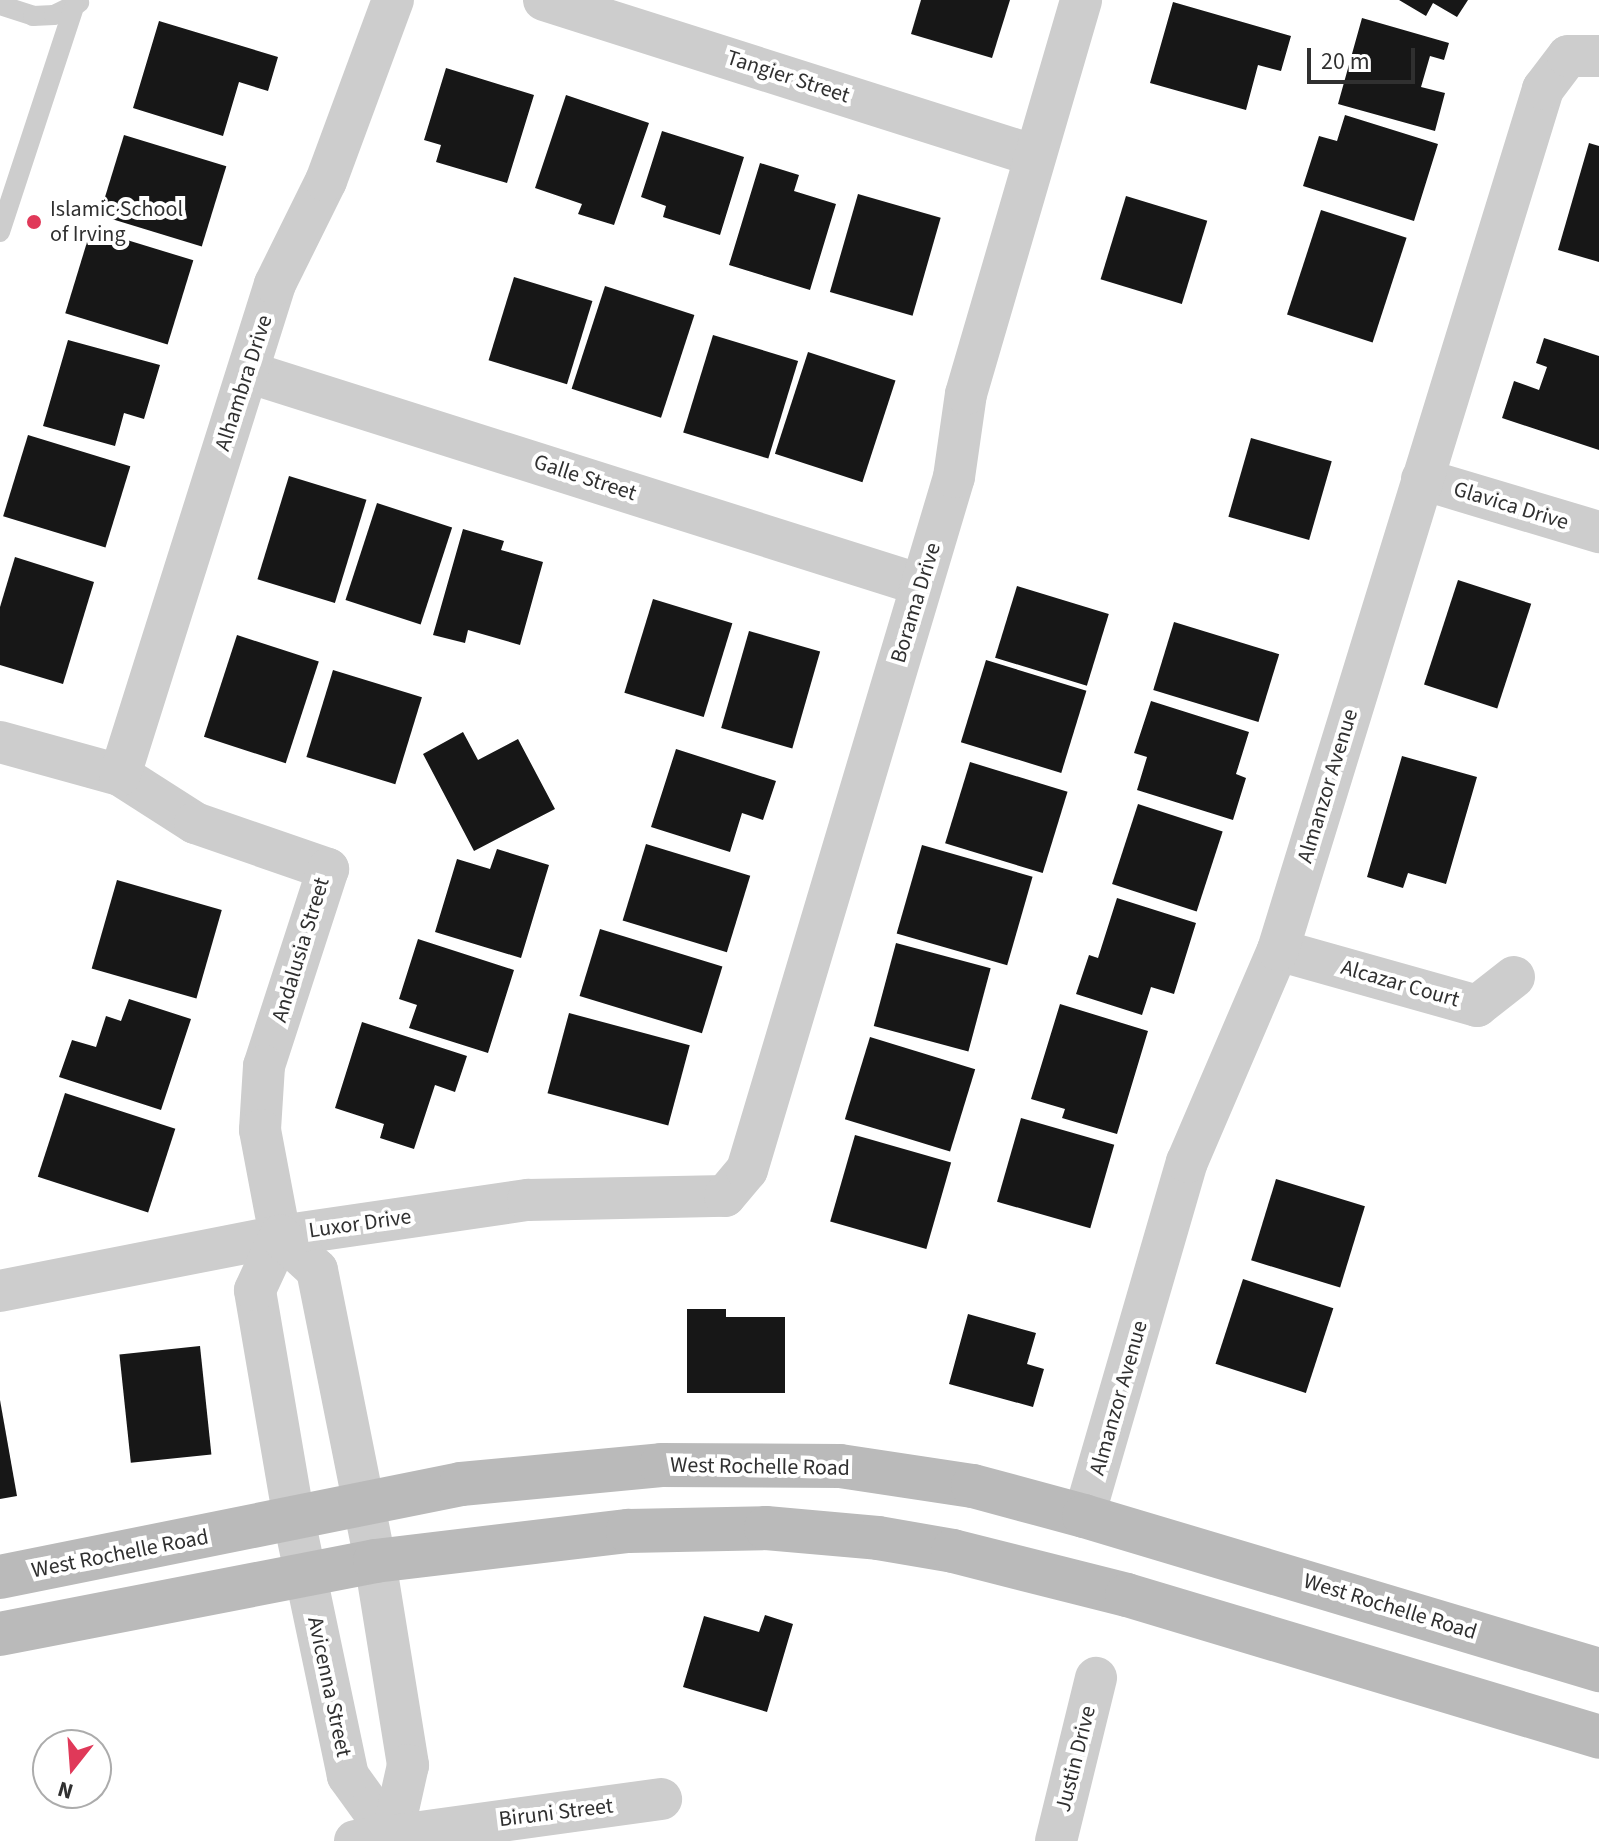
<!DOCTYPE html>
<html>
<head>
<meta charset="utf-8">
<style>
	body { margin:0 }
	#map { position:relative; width:1599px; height:1841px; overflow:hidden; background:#fff; font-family:"Source Sans 3",sans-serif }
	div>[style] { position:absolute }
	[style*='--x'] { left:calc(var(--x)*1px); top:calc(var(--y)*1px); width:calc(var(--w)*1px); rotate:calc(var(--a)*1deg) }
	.building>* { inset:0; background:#171717; transform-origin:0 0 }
	.lane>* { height:20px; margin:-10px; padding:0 10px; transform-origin:10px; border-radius:10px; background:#cdcdcd }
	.street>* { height:42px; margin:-21px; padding:0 21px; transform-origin:21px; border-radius:21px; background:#cdcdcd }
	.secondary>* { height:44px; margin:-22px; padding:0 22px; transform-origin:22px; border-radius:22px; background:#bababa }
	.dots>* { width:22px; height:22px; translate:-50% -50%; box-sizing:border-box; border:4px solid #fff; border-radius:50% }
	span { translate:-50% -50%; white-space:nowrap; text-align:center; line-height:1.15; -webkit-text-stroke:8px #fff; paint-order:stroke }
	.street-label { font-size:22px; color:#303030 }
	.poi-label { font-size:22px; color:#303030 }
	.left { translate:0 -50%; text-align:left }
	.north { position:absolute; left:32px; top:1729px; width:80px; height:80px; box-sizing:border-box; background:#fff; border:2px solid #acacac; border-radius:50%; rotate:197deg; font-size:22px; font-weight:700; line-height:32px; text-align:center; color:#303030 }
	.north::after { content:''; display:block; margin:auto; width:28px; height:36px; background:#e03959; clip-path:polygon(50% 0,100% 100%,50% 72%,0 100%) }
	.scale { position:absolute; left:1307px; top:48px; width:108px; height:36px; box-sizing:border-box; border:4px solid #303030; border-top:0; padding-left:10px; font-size:24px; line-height:28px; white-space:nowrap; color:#303030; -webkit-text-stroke:6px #fff; paint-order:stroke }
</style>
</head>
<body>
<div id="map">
	<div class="building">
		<i style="clip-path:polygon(921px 0,1010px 0,992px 58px,911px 34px)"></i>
		<i style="clip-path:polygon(1399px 0,1468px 0,1457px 17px,1433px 3px,1426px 16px)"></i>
		<i style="clip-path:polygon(1173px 2px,1291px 36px,1281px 71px,1258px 65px,1246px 110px,1150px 83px)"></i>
		<i style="clip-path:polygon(1362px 18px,1449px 43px,1444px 60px,1430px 56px,1421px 87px,1445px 93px,1435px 131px,1338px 104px)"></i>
		<i style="clip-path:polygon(159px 21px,278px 57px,268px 91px,239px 82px,223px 136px,133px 108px)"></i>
		<i style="clip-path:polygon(446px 68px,534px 95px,507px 183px,436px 162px,441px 145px,424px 140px)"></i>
		<i style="clip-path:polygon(566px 95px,649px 123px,614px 225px,578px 214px,582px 204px,535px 188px)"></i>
		<i style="clip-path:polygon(1345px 115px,1438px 144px,1414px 221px,1303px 186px,1319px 136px,1337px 141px)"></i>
		<i style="clip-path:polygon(662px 131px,744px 157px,720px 235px,663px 217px,666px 206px,641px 197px)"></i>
		<i style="left:124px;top:135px;width:107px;height:84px;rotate:17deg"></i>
		<i style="clip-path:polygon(1589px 143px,1599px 146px,1599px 262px,1558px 250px)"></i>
		<i style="clip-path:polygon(760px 163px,799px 175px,794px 191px,836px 204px,810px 290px,729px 265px)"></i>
		<i style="left:858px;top:194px;width:86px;height:102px;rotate:16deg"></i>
		<i style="left:1126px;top:196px;width:85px;height:87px;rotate:17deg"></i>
		<i style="left:1321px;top:210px;width:90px;height:110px;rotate:18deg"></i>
		<i style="left:91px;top:229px;width:107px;height:88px;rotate:17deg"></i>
		<i style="left:514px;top:277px;width:82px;height:87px;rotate:17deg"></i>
		<i style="left:605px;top:286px;width:94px;height:108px;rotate:18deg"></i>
		<i style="left:713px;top:335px;width:89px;height:102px;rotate:17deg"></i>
		<i style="clip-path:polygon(1544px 338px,1599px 356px,1599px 450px,1502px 418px,1514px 381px,1539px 390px,1547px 367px,1536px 363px)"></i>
		<i style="clip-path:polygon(68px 340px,160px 365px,144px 419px,124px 413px,115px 446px,43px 426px)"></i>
		<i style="left:808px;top:352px;width:92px;height:107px;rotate:18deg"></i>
		<i style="left:28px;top:435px;width:107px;height:85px;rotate:17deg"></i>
		<i style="left:1251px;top:438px;width:84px;height:82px;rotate:16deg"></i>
		<i style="left:289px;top:476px;width:81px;height:108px;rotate:17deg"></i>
		<i style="left:377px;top:503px;width:79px;height:102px;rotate:18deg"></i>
		<i style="clip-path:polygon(463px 529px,504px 541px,501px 550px,543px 562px,520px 645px,468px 630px,465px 643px,433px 635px)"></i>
		<i style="clip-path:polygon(15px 557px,94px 582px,63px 684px,0 665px,0 607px)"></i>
		<i style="left:1458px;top:580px;width:77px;height:110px;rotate:18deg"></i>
		<i style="left:1017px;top:586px;width:96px;height:75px;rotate:17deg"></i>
		<i style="left:653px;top:599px;width:83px;height:98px;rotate:17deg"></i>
		<i style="left:1174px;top:622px;width:110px;height:71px;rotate:17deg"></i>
		<i style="left:749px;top:631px;width:74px;height:101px;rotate:16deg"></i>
		<i style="left:237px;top:635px;width:86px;height:107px;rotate:18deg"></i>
		<i style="left:986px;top:660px;width:105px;height:86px;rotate:17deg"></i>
		<i style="left:333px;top:670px;width:93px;height:91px;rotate:17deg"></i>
		<i style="clip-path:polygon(1151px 701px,1249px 732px,1236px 774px,1246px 778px,1233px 820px,1137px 790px,1147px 757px,1134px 753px)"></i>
		<i style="clip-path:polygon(463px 732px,478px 760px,518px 739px,555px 809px,474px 851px,423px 754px)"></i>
		<i style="clip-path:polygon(676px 749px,776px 781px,763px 820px,742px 813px,730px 852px,651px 827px)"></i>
		<i style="clip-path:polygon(1402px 756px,1477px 777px,1446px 884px,1408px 873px,1403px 888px,1367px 877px)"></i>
		<i style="left:970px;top:762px;width:102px;height:85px;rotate:17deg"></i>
		<i style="left:1138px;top:804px;width:89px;height:84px;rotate:18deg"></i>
		<i style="left:646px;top:844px;width:109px;height:80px;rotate:17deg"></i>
		<i style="left:922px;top:845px;width:115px;height:92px;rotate:16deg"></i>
		<i style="clip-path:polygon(497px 849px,549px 865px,521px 958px,435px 932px,457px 859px,490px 869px)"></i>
		<i style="left:117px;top:880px;width:109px;height:92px;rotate:16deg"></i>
		<i style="clip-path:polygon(1117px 898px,1196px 923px,1174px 994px,1151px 987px,1142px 1015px,1076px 994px,1089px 955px,1098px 958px)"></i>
		<i style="left:600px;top:929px;width:128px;height:70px;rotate:17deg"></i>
		<i style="clip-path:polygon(418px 939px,514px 970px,488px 1053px,409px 1028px,417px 1005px,399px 999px)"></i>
		<i style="left:896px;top:943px;width:98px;height:86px;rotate:15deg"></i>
		<i style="clip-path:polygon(129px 999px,191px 1019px,161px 1110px,59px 1077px,72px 1040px,96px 1047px,106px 1016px,121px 1021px)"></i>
		<i style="clip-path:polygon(1060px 1004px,1148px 1031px,1117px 1134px,1062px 1118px,1065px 1109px,1031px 1099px)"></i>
		<i style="left:569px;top:1013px;width:125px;height:83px;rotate:15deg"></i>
		<i style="clip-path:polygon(362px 1022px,467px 1056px,455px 1092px,435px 1085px,414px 1149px,380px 1138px,384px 1124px,335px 1108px)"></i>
		<i style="left:870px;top:1037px;width:110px;height:86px;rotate:17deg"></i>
		<i style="left:65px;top:1093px;width:116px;height:88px;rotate:18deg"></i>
		<i style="left:1021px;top:1118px;width:97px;height:87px;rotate:16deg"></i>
		<i style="left:855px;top:1135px;width:100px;height:90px;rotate:16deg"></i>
		<i style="left:1276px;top:1179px;width:93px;height:85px;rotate:17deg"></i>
		<i style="left:1243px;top:1279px;width:95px;height:89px;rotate:18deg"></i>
		<i style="clip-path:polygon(687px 1309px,726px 1309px,726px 1317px,785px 1317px,785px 1393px,687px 1393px)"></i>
		<i style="clip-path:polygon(968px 1314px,1036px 1333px,1027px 1364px,1044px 1369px,1033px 1407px,949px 1384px)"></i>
		<i style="left:200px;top:1346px;width:109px;height:81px;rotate:84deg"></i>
		<i style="clip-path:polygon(0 1400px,17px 1496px,0 1499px)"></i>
		<i style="clip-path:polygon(765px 1615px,793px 1624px,767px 1712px,683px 1687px,704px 1616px,759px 1632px)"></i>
	</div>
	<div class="lane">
		<i style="--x:0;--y:5;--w:35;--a:18"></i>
		<i style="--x:33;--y:16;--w:21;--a:-3"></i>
		<i style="--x:54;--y:15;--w:28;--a:-26"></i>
		<i style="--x:0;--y:232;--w:237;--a:-71.8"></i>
	</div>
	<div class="street">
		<i style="--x:544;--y:0;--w:512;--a:17.62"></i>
		<i style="--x:248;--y:372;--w:706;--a:17.56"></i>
		<i style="--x:1422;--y:479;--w:185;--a:16.7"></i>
		<i style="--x:0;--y:742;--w:124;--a:15.4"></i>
		<i style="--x:120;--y:775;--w:89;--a:32.6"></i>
		<i style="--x:195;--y:823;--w:141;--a:19.1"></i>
		<i style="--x:328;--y:869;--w:207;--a:108"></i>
		<i style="--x:264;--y:1066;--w:64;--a:93.6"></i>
		<i style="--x:260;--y:1130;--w:108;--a:79.3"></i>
		<i style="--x:120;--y:775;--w:515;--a:-72.48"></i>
		<i style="--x:275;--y:284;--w:115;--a:-63.7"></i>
		<i style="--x:326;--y:181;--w:193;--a:-69.7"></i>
		<i style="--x:1278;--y:950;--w:207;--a:15.7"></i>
		<i style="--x:1477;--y:1006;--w:47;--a:-38.1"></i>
		<i style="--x:0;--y:1291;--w:285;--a:-11.1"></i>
		<i style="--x:280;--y:1236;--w:251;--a:-8.3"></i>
		<i style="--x:528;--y:1200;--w:197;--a:-1.2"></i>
		<i style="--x:725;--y:1196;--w:34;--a:-50"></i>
		<i style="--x:747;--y:1170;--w:723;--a:-73.37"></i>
		<i style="--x:954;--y:477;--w:84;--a:-81.8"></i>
		<i style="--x:966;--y:394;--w:410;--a:-73.7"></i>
		<i style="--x:1084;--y:1516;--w:369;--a:-73.8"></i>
		<i style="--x:1187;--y:1162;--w:231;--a:-66.8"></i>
		<i style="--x:1278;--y:950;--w:901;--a:-72.89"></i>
		<i style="--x:1543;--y:89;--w:41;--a:-52.9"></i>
		<i style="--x:1568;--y:56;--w:31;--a:0"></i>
		<i style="--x:390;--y:1834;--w:72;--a:-125.9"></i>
		<i style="--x:348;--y:1776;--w:263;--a:-101.9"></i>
		<i style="--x:294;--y:1519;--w:232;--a:-99.7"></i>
		<i style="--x:255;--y:1290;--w:60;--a:-65.2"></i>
		<i style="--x:280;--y:1236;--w:50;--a:42.6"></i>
		<i style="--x:317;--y:1270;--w:297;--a:78.7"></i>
		<i style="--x:375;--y:1561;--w:207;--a:80.8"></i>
		<i style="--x:408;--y:1765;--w:78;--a:102.6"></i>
		<i style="--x:355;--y:1841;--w:309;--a:-7.8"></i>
		<i style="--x:1056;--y:1841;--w:168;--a:-76.2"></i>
	</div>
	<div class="secondary">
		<i style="--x:0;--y:1577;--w:470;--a:-11.4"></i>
		<i style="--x:461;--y:1484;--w:201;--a:-5.4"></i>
		<i style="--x:661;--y:1465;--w:179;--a:0.3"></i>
		<i style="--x:840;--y:1466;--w:134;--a:8.6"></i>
		<i style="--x:973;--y:1486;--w:115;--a:15.1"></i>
		<i style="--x:1084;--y:1516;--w:538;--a:16.65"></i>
		<i style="--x:0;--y:1634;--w:382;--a:-11"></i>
		<i style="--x:375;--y:1561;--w:255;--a:-6.8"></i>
		<i style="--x:628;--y:1531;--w:138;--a:-1.2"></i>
		<i style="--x:766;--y:1528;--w:112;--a:5.1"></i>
		<i style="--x:878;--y:1538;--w:76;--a:9.8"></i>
		<i style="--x:953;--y:1551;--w:179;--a:14.2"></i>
		<i style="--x:1127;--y:1595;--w:493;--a:16.7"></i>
	</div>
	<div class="dots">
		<i style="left:34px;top:222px;background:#e03959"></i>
	</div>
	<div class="street-label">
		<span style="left:788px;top:77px;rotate:18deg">Tangier Street</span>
		<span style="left:244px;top:383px;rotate:-72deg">Alhambra Drive</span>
		<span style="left:585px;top:478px;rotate:18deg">Galle Street</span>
		<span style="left:1511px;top:506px;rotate:17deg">Glavica Drive</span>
		<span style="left:916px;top:603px;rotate:-73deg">Borama Drive</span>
		<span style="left:1328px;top:786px;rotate:-73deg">Almanzor Avenue</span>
		<span style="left:301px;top:950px;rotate:-73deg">Andalusia Street</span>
		<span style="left:1400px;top:984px;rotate:16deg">Alcazar Court</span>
		<span style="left:360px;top:1224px;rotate:-8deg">Luxor Drive</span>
		<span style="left:1119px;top:1398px;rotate:-74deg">Almanzor Avenue</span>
		<span style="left:760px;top:1467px;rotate:1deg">West Rochelle Road</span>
		<span style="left:120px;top:1554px;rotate:-11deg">West Rochelle Road</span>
		<span style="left:1390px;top:1607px;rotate:17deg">West Rochelle Road</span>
		<span style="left:329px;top:1687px;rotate:78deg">Avicenna Street</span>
		<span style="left:1076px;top:1759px;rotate:-76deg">Justin Drive</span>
		<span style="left:556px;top:1813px;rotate:-7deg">Biruni Street</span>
	</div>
	<div class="poi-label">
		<span class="left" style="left:50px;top:222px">Islamic School<br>of Irving</span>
	</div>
	<div class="north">N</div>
	<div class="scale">20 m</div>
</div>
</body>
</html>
